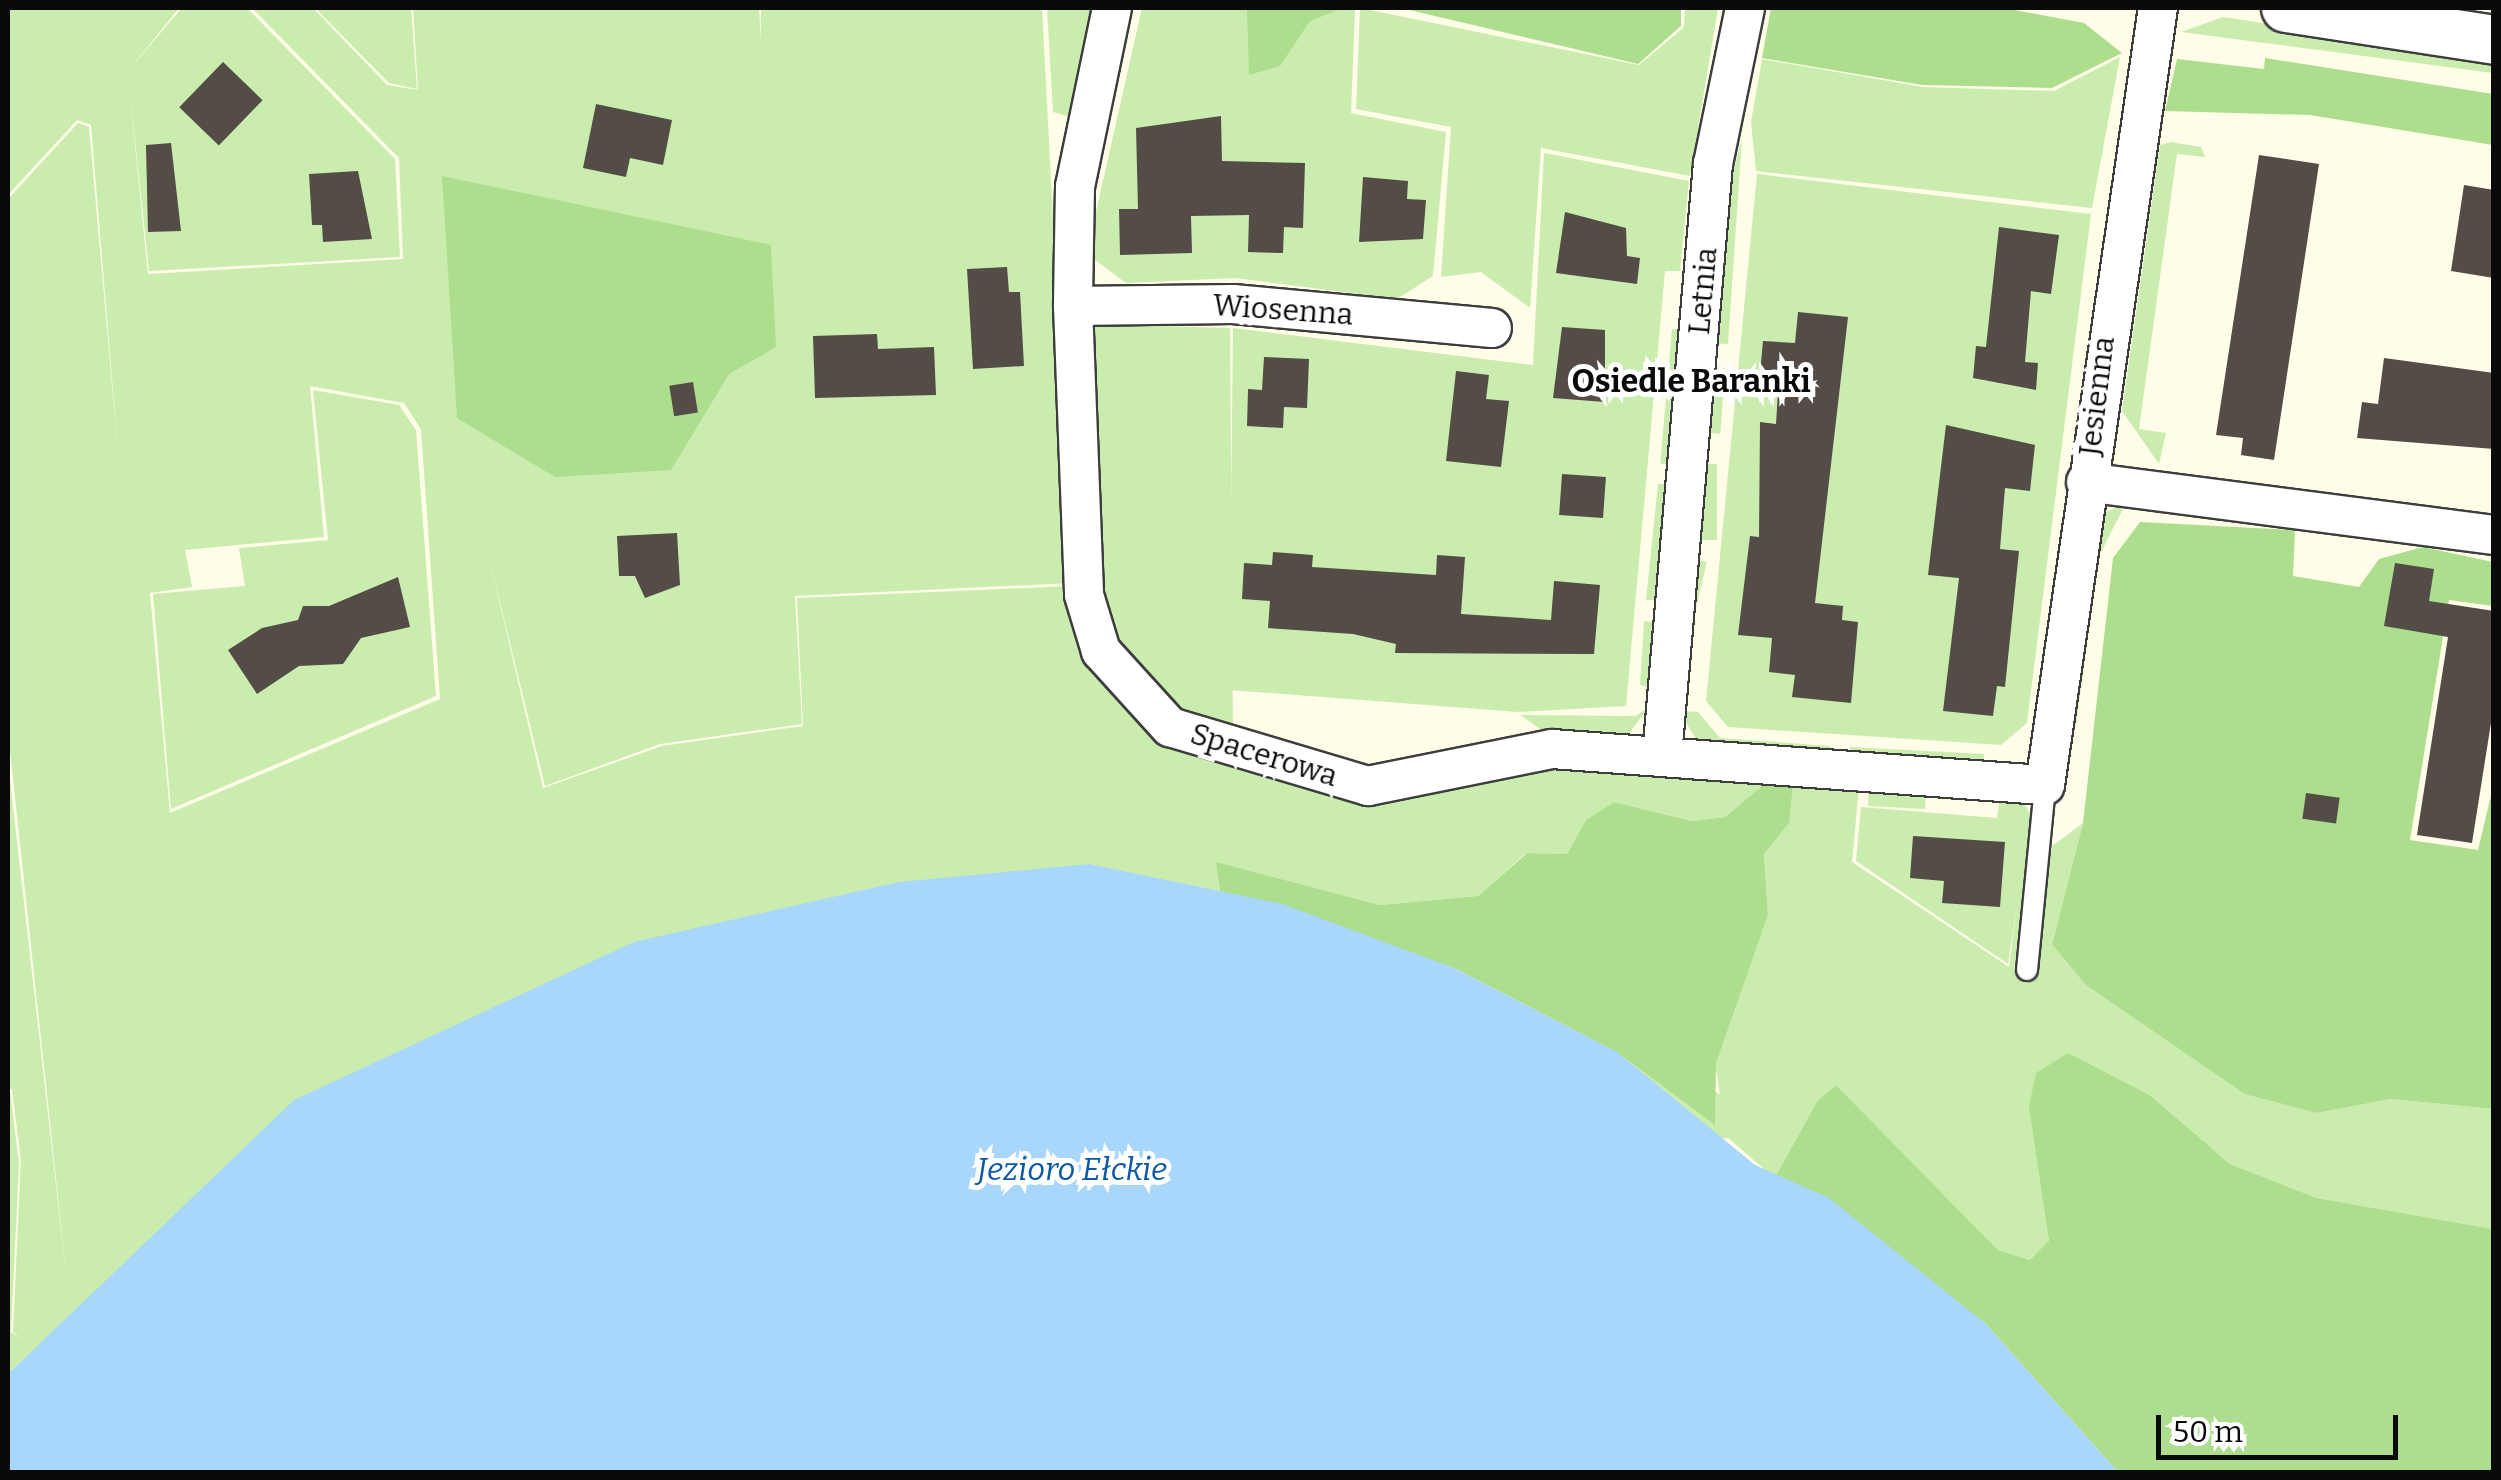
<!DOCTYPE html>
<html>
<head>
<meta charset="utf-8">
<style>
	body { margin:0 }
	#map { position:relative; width:2501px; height:1480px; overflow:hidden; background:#fffce8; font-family:Bitter,serif }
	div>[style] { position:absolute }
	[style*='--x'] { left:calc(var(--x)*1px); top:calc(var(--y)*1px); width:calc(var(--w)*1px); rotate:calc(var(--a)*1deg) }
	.green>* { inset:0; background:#cbecaf; transform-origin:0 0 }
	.forest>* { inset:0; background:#adde8d }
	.water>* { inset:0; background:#a8d7fb }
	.building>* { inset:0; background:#544c46; transform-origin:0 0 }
	.roads { filter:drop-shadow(2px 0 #3d3d3d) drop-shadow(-2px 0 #3d3d3d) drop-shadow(0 2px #3d3d3d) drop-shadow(0 -2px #3d3d3d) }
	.service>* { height:20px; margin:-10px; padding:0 10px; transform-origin:10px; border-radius:10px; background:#fff }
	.minor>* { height:38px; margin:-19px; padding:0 19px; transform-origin:19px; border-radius:19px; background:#fff }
	.tertiary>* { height:48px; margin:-24px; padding:0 24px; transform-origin:24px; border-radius:24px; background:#fff }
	span { translate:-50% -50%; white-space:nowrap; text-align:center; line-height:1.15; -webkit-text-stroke:10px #fff; paint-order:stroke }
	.street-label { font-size:30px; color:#0a0a0a }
	.neighbourhood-label { font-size:32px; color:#0a0a0a; font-weight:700 }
	.water-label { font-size:32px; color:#0b59a4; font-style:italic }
	.frame { position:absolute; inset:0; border:10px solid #0a0a0a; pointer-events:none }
	.scale { position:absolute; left:2156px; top:1415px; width:242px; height:45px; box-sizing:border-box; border:5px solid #0a0a0a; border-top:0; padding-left:12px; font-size:30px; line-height:35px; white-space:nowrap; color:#0a0a0a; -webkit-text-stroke:8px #fff; paint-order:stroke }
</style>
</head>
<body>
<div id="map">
	<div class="green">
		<i style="clip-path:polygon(evenodd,8px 8px,179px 8px,128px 71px,180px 10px,247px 8px,395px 159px,400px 257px,149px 271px,128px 75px,148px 274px,403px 259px,399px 158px,252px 8px,313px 8px,387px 85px,418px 90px,413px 8px,759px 8px,761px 40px,761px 8px,1042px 8px,1072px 583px,795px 596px,802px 724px,660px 744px,545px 786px,488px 553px,543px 788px,662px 746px,803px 726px,797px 598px,1072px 586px,1110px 686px,1376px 793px,1417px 796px,1549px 767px,1859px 787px,1852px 862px,2009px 967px,2017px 906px,2008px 964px,1856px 861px,1861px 807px,1997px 818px,2000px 796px,2022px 801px,2035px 821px,2014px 969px,2035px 972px,2052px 846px,2083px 823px,2052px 943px,2317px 1113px,2391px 1099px,2493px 1109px,2493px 1229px,2317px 1198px,2230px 1164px,2151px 1096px,2045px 1206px,2049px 1242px,2028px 1260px,1998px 1250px,1836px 1085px,1818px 1100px,1775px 1177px,2118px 1472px,1728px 1138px,20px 1362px,8px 1374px,10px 1091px,19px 1163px,11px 1332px,21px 1339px,13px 1332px,21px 1161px,12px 1089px,8px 1089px,8px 762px,68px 1290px,8px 732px,8px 199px,78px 123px,89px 127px,119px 463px,91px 125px,77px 120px,8px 195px,8px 8px,310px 386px,404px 403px,421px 429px,440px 699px,170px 813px,150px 593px,192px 587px,185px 550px,324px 537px,310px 386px,8px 8px,1768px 781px,1789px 823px,1764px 854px,1768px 915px,1715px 1063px,1720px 1094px,1282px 904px,1220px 891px,1217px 863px,1380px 905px,1478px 896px,1526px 853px,1567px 854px,1586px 820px,1614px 802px,1692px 821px,1725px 817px,1768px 781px)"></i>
		<i style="clip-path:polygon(315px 8px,411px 8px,417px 89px,389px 83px)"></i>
		<i style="clip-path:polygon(1047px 8px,1094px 8px,1069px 117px,1053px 112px)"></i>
		<i style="clip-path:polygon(1142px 8px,1355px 9px,1351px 113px,1446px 132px,1433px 276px,1397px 299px,1236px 278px,1126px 283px,1095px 260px,1091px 234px)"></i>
		<i style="clip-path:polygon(1360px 8px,1639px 65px,1684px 27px,1685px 8px,1718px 8px,1690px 176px,1541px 148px,1530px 308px,1481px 272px,1441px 277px,1451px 127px,1356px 109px)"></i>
		<i style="clip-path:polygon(2223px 17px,2493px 58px,2493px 73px,2181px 32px)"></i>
		<i style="clip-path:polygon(2120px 57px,2092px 208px,1756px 171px,1751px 122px,1762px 59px,1923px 87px,2054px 91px)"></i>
		<i style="clip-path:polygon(1742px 138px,1728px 344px,1714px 343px,1730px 184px)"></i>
		<i style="clip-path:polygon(2171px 142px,2201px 147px,2205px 157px,2177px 154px,2139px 429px,2166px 433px,2159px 464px,2122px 411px,2160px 145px)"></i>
		<i style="clip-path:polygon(1544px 153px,1689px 181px,1680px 271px,1665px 271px,1626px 706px,1518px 712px,1229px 690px,1233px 328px,1533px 365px)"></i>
		<i style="clip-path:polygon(1757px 174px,2091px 214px,2027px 723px,2001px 745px,1728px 727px,1706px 701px)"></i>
		<i style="clip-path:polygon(1091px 324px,1230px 328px,1233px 740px,1196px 728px,1129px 675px,1093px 582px)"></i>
		<i style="left:1672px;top:329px;width:12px;height:135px;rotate:5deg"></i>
		<i style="left:1712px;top:367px;width:13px;height:66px;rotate:4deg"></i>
		<i style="clip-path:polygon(313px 390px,399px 405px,416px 430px,436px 696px,171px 809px,153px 594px,245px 586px,239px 548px,328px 540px)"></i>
		<i style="left:1702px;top:464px;width:15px;height:76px"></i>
		<i style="clip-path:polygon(1658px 484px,1669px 484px,1659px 600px,1646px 600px)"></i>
		<i style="clip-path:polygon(2126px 503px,2098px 558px,2076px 726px,2069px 725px,2101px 514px)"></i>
		<i style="left:1694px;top:559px;width:13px;height:77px;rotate:13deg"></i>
		<i style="clip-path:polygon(1644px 621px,1657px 623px,1651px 688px,1640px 685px)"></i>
		<i style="clip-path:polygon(1649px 707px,1627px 736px,1555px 739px,1520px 715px,1636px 716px)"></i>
		<i style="clip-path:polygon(1679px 711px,1698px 712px,1720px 738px,1830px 746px,1830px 754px,1699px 744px)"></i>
		<i style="left:1850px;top:747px;width:134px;height:8px;rotate:3deg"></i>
		<i style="left:1869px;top:787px;width:57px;height:19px;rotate:3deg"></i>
	</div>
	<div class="forest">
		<i style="clip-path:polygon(1247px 8px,1343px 8px,1310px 21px,1280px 66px,1249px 75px)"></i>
		<i style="clip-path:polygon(1401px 8px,1681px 8px,1681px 26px,1638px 64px)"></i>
		<i style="clip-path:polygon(1771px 8px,2004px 8px,2084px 23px,2122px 53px,2052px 88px,1922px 85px,1762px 58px)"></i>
		<i style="clip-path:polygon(2265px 58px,2493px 94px,2493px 145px,2310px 115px,2165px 111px,2177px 59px,2264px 69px)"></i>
		<i style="clip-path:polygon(442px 176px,771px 245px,776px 347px,729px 374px,671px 470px,555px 477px,457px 418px)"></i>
		<i style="clip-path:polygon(2140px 522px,2295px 530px,2293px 576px,2359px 587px,2379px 559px,2423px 547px,2493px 562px,2493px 606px,2449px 600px,2410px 840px,2478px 850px,2493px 787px,2493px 1109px,2391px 1099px,2317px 1113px,2245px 1094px,2086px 985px,2052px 944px,2083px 823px,2113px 558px)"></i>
		<i style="clip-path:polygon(1768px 781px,1793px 783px,1789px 823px,1764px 854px,1768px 915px,1716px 1063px,1715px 1125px,1617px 1052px,1454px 968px,1220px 891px,1216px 862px,1380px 905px,1478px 896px,1527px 853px,1567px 854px,1586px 820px,1614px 802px,1692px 821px,1725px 817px)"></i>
		<i style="clip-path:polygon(2068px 1053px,2151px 1096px,2230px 1164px,2317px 1198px,2493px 1229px,2493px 1472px,2118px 1472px,1985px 1323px,1775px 1177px,1818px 1100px,1836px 1085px,1998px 1250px,2029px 1260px,2049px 1241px,2029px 1106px,2036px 1073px)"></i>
	</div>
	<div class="water">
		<i style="clip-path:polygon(1089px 864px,1282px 904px,1454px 968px,1617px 1052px,1755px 1165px,1829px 1198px,1985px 1323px,2118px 1472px,8px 1472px,8px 1374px,294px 1100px,634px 942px,899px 882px)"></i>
	</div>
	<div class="building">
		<i style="left:223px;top:62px;width:55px;height:63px;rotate:44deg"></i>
		<i style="clip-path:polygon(596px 104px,672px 120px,663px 165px,630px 158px,626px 177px,583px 168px)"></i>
		<i style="clip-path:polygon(1221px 116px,1222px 161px,1305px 163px,1303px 228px,1284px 227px,1283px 253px,1248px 252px,1249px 215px,1191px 216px,1192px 253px,1120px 255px,1119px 209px,1138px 209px,1136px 128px)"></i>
		<i style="clip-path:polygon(171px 143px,181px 231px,148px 232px,146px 145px)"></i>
		<i style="clip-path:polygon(2259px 155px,2319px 164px,2274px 460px,2241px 455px,2243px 438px,2216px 435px)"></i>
		<i style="clip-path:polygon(358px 171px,372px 239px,323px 242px,322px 225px,312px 225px,309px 174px)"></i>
		<i style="clip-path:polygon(1363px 177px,1408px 181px,1407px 199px,1426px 200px,1423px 239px,1359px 242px)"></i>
		<i style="clip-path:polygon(2464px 185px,2494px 190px,2494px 278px,2451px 271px)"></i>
		<i style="clip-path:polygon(1565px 212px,1626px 228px,1627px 256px,1640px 258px,1637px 284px,1556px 273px)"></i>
		<i style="clip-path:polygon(1999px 227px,2059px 235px,2051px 294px,2031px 291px,2025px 362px,2038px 363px,2036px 390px,1973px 378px,1976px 346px,1986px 347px)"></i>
		<i style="clip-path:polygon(1007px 267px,1009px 292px,1020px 292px,1024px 366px,973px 369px,967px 269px)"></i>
		<i style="clip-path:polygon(1798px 312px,1848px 317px,1815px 603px,1843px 606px,1842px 620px,1858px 622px,1851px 703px,1792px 697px,1795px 675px,1769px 672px,1772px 638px,1738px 635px,1750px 536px,1759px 537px,1760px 422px,1776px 424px,1779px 375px,1760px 373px,1763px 341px,1795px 343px)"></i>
		<i style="clip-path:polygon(1562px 327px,1605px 330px,1605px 402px,1553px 398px)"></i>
		<i style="clip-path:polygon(877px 334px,878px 349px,934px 347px,936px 395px,815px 398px,813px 336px)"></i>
		<i style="clip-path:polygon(1264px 357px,1309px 359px,1307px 408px,1284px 407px,1283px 428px,1247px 426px,1248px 389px,1262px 390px)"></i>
		<i style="clip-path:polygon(2384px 358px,2494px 373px,2494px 449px,2357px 438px,2362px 402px,2378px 404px)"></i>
		<i style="clip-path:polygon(1456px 371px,1489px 375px,1486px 399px,1509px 401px,1501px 467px,1446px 461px)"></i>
		<i style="left:693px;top:382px;width:31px;height:24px;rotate:81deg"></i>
		<i style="clip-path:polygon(1946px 425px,2035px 445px,2030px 491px,2005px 488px,2000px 549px,2019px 551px,2005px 687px,1997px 686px,1993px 716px,1943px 711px,1959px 578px,1928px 575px)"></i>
		<i style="left:1562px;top:474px;width:44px;height:41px;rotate:4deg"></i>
		<i style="clip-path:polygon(677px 533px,680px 585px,645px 598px,635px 576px,619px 576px,617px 536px)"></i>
		<i style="clip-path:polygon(1273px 552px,1313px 555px,1312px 567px,1436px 575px,1437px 555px,1465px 557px,1461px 614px,1551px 620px,1554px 581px,1600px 585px,1594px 654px,1395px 653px,1396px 644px,1353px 634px,1268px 628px,1270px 601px,1242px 599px,1244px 563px,1272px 565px)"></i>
		<i style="clip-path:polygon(2395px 563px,2434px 569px,2429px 601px,2494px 611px,2494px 704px,2472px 843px,2417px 835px,2448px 637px,2384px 626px)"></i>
		<i style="clip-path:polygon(398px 577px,410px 627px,361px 638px,343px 664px,299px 666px,257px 694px,228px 650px,262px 628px,298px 620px,303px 606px,329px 606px)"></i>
		<i style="left:2306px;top:793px;width:34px;height:26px;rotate:8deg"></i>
		<i style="clip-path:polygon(1913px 836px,2005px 842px,2000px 907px,1942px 903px,1944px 881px,1910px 878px)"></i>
	</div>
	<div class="roads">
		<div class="service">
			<i style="--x:2027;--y:970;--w:186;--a:-84.4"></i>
		</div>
		<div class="minor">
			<i style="--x:1112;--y:8;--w:182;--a:101.7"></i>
			<i style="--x:1075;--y:186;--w:120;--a:91"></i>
			<i style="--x:1073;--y:306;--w:289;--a:87.8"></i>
			<i style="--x:1084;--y:595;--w:59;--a:73.1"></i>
			<i style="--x:1101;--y:651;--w:103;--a:47.8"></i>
			<i style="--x:1170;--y:727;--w:207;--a:16.6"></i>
			<i style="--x:1368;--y:786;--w:188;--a:-11.4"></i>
			<i style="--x:1552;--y:749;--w:494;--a:4.2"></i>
			<i style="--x:2045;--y:785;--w:785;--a:-81.73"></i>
			<i style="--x:1073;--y:306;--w:160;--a:-0.7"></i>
			<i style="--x:1233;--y:304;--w:260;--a:5.3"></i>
			<i style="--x:2086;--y:482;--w:411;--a:7.4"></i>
			<i style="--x:1662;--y:756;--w:594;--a:-85.08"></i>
			<i style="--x:1713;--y:164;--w:159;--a:-78.4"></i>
		</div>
		<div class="tertiary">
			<i style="--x:2286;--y:8;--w:210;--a:8.7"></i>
		</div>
	</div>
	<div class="street-label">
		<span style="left:1703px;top:291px;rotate:-85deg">Letnia</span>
		<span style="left:1283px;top:310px;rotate:4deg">Wiosenna</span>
		<span style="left:2097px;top:396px;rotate:-83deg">Jesienna</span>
		<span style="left:1264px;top:755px;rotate:17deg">Spacerowa</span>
	</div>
	<div class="neighbourhood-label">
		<span style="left:1691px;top:381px">Osiedle Baranki</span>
	</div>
	<div class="water-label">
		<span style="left:1072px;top:1169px">Jezioro Ełckie</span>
	</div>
	<div class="frame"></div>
	<div class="scale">50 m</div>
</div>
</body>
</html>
